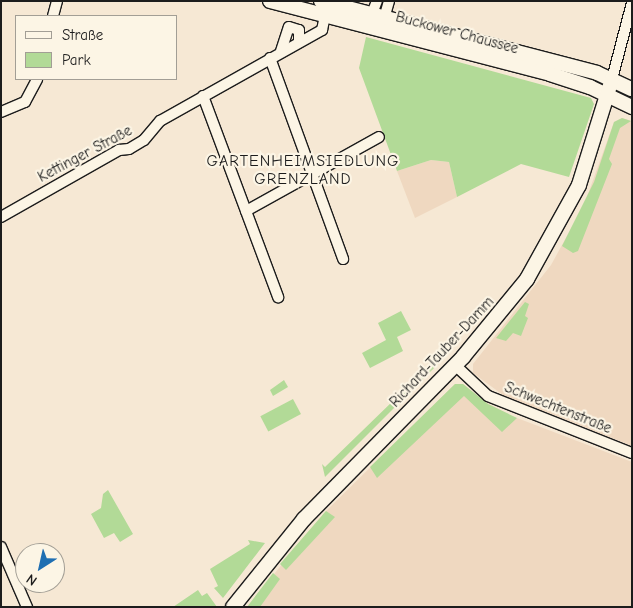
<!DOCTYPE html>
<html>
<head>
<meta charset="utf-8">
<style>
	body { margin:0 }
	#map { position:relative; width:633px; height:608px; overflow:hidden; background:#f6e8d4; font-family:"Comic Neue",sans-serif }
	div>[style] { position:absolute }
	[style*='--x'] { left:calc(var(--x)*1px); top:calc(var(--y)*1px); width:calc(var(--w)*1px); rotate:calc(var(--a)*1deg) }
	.built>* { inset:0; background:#efd8c0 }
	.green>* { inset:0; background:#b2da97; transform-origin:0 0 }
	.roads { filter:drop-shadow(1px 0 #1c1c1c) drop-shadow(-1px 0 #1c1c1c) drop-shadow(0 1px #1c1c1c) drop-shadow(0 -1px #1c1c1c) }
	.street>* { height:10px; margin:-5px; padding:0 5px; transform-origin:5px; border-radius:5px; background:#fcf5e5 }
	.secondary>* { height:14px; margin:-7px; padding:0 7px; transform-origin:7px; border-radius:7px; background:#fcf5e5 }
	span { translate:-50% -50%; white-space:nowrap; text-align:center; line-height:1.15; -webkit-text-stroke:4.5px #fcf5e5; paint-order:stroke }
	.street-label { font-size:15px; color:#1c1c1c }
	.neighbourhood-label { font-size:16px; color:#1c1c1c; letter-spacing:1px }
	.frame { position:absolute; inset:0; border:2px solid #1c1c1c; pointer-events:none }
	.legend { position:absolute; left:15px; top:15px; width:162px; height:65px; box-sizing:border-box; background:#fcf5e5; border:1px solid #a29e95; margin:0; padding:6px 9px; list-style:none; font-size:15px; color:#1c1c1c }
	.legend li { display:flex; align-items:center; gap:10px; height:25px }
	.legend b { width:25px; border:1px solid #a29e95 }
	.north { position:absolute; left:15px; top:543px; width:50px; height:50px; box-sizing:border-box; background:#fcf5e5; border:1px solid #a29e95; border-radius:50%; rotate:215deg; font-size:14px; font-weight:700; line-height:20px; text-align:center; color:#1c1c1c }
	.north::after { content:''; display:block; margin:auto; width:18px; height:22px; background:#1f6fb2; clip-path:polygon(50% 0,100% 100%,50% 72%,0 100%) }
</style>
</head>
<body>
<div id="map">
	<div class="built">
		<i style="clip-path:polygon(622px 118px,632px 121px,632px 446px,503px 395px,473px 373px,473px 364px,551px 265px,584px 205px,614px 122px)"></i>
		<i style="clip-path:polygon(431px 160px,449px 162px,457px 197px,415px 218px,397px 171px)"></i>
		<i style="clip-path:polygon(455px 384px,463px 384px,482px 400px,507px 414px,632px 462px,632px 607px,247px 607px,324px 513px)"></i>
	</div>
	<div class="green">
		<i style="clip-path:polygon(366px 37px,591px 98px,594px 104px,569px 177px,521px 164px,457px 197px,449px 162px,431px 160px,397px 171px,359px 68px)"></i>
		<i style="clip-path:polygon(622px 118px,631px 121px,620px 128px,609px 159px,612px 164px,578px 251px,573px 253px,562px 246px,594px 182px,614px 122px)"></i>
		<i style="clip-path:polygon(525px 302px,529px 304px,525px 316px,528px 318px,521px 336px,513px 333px,506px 341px,496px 338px)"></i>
		<i style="clip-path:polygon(401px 311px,411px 330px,397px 337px,403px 351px,370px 368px,362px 353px,386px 340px,378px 323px)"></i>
		<i style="clip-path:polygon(431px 364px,434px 368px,325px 477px,322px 464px,325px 467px)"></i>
		<i style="clip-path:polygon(284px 380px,288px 387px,273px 396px,270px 390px)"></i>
		<i style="clip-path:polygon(455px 384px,463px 384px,488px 404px,517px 418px,502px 432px,464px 396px,377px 478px,370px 467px)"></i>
		<i style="left:293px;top:399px;width:17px;height:37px;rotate:62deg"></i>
		<i style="clip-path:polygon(108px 490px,133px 534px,120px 542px,114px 533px,104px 538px,91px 514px,101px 508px,103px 494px)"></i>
		<i style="clip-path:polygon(326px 511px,335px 517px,286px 570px,280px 564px)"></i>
		<i style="clip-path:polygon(248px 540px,265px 543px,223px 598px,214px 588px,218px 586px,210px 569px,250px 544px)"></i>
		<i style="clip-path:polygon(273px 573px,280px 579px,260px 607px,247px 607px)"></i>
		<i style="clip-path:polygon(198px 590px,202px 596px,207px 593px,217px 607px,173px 607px)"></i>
	</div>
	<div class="roads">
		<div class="street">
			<i style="--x:53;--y:16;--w:16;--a:-75"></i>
			<i style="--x:370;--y:19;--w:19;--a:-69"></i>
			<i style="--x:383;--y:22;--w:22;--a:-74"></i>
			<i style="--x:281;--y:51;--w:25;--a:-72"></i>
			<i style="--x:289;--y:27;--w:10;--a:17"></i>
			<i style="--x:299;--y:30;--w:10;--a:90"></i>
			<i style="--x:270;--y:58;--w:214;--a:70"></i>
			<i style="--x:612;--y:79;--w:79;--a:-75.3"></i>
			<i style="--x:203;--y:96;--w:215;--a:69.5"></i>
			<i style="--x:1;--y:112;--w:26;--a:-23"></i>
			<i style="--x:25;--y:102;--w:26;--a:-62"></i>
			<i style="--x:246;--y:211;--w:152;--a:-29.1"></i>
			<i style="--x:1;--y:217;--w:136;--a:-29.6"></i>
			<i style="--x:119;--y:150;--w:10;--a:-6"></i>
			<i style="--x:129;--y:149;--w:17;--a:-31"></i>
			<i style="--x:144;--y:140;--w:25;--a:-50"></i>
			<i style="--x:160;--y:121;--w:186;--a:-29.3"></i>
			<i style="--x:322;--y:30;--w:14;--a:-78"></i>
			<i style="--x:455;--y:365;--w:45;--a:43.2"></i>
			<i style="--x:488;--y:396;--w:155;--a:21.6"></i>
			<i style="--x:1;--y:547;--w:65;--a:66.6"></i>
		</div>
		<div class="secondary">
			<i style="--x:270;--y:1;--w:289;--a:14.6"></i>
			<i style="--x:550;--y:74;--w:42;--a:18"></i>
			<i style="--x:590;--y:87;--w:47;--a:25.5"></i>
			<i style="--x:321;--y:1;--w:285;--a:14.6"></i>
			<i style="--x:597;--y:73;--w:38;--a:25"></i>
			<i style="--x:233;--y:607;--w:113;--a:-51.1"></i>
			<i style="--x:304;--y:519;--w:227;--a:-45.5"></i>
			<i style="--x:463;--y:357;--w:101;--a:-50.6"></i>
			<i style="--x:527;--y:279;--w:107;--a:-61"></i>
			<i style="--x:579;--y:185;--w:111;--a:-72.7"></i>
		</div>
	</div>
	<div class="street-label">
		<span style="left:457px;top:33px;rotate:15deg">Buckower Chaussee</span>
		<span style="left:85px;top:154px;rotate:-28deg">Kettinger Straße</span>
		<span style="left:442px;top:352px;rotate:-47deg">Richard-Tauber-Damm</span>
		<span style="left:558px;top:408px;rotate:22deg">Schwechtenstraße</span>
	</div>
	<div class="neighbourhood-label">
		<span style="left:303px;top:170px">GARTENHEIMSIEDLUNG<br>GRENZLAND</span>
	</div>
	<div class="frame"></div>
	<ul class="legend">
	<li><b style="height:6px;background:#fcf5e5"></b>Straße</li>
	<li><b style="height:14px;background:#b2da97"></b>Park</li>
	</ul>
	<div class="north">N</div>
</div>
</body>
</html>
